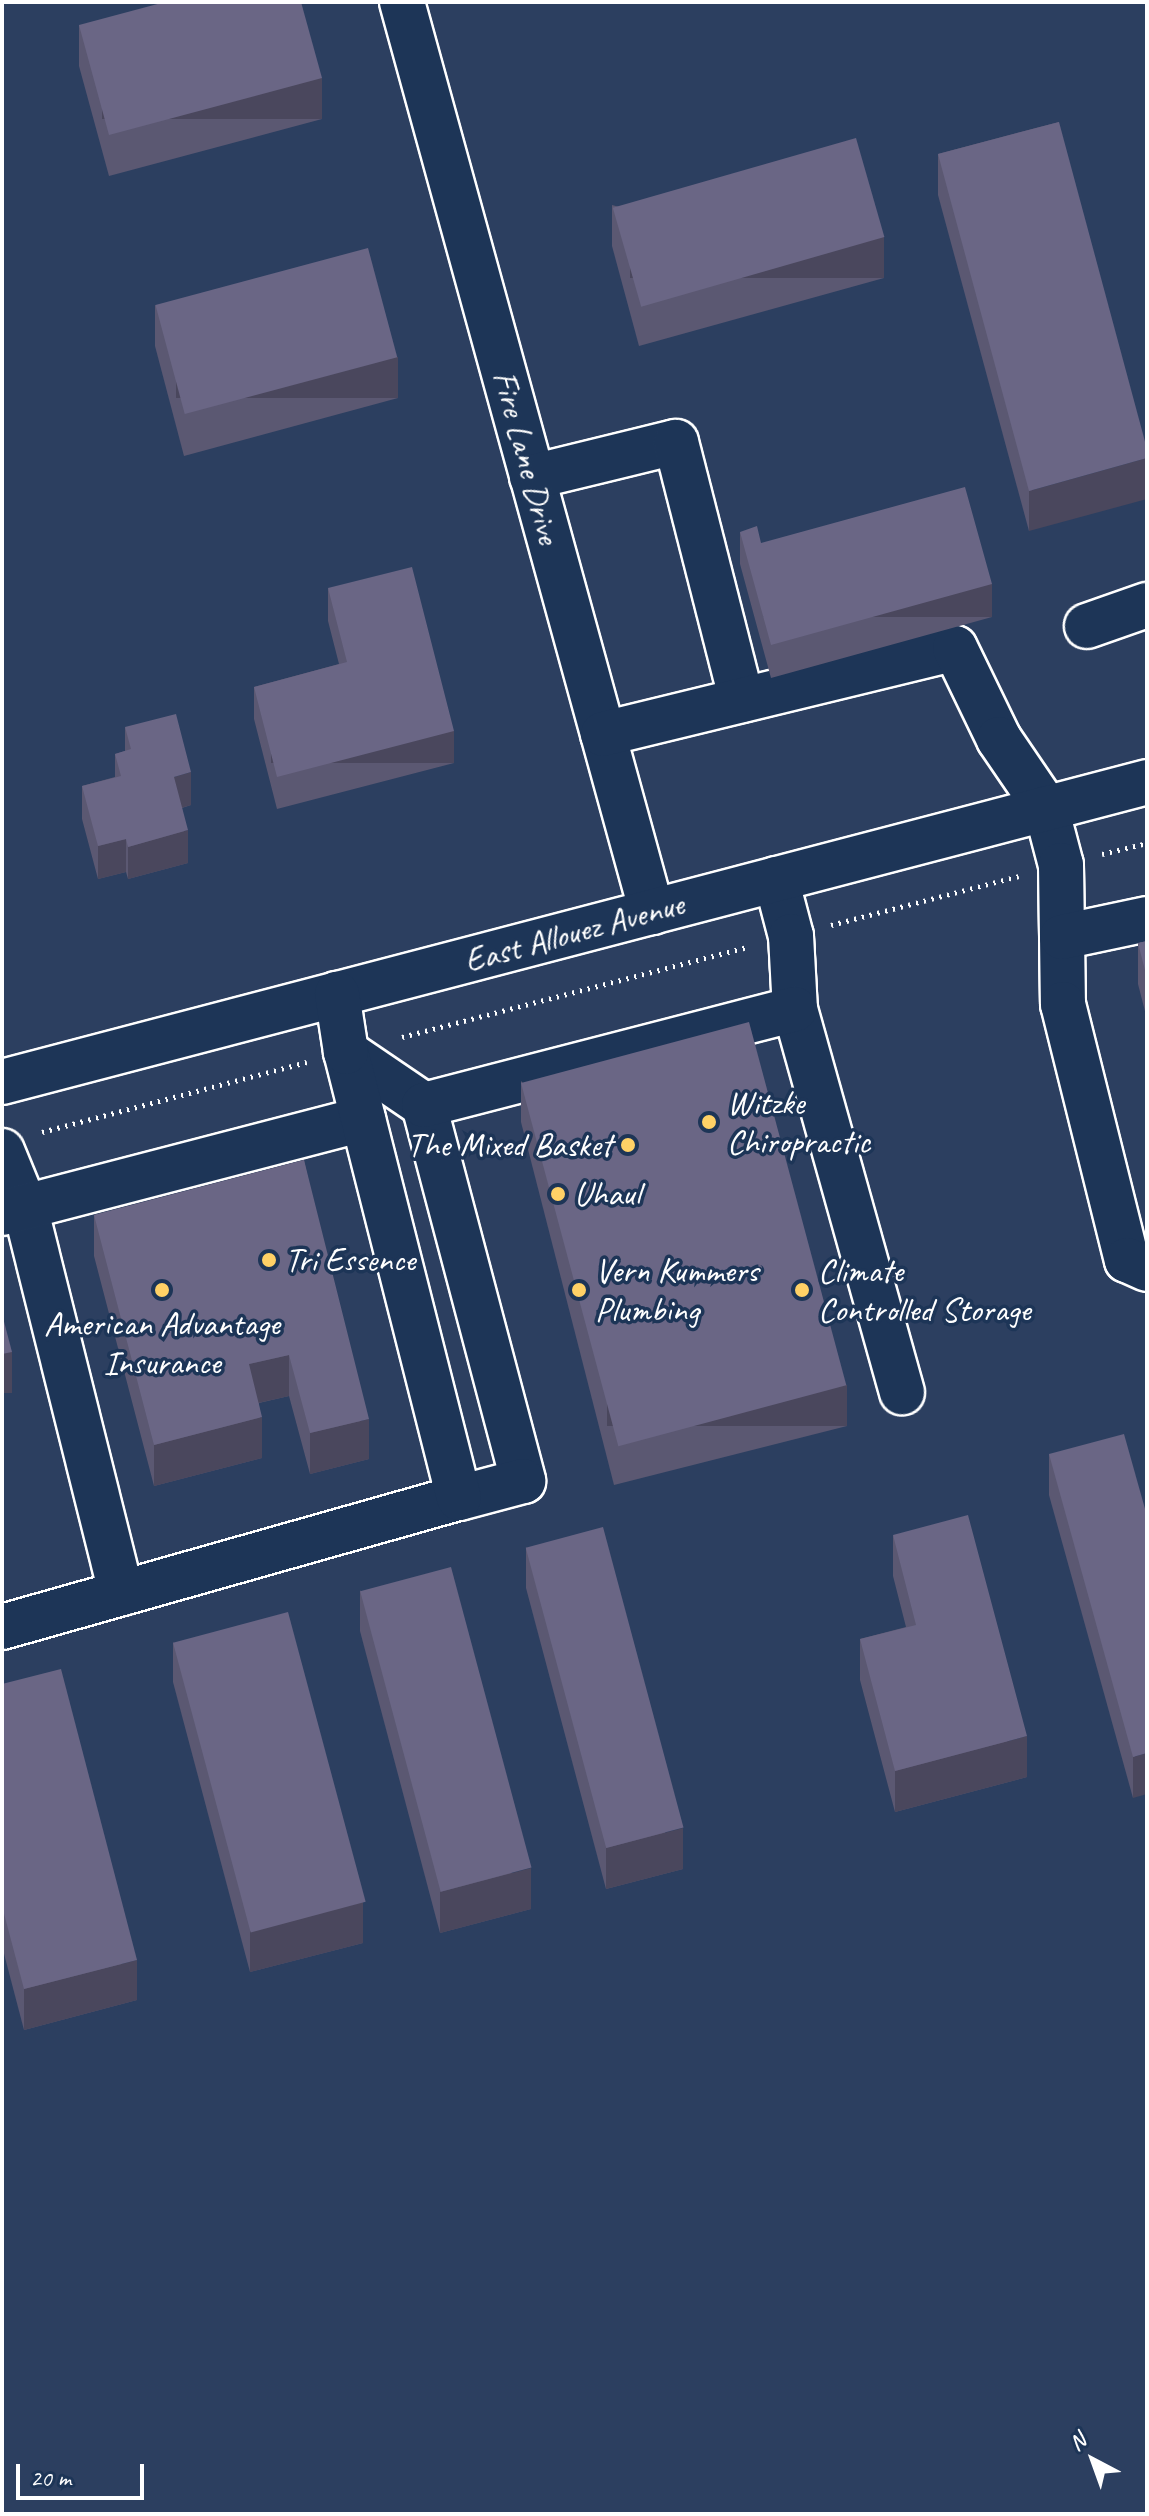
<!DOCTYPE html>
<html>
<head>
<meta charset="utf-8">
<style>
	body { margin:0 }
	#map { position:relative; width:1149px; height:2516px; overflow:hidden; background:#2c3f60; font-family:Caveat,sans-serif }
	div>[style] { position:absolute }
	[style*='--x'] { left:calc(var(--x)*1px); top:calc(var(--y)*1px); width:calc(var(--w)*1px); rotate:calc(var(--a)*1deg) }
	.path>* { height:5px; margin-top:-2.5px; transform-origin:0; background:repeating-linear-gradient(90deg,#fff 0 2px,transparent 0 8px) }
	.roads { filter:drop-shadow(2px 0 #fff) drop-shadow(-2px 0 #fff) drop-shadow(0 2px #fff) drop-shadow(0 -2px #fff) }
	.minor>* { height:44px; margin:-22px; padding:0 22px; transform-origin:22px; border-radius:22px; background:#1d3557 }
	.wall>* { inset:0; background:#5b5872 }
	.shaded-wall>* { inset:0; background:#4a475d; transform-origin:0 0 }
	.building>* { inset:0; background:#6a6685; transform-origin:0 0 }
	.dots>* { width:22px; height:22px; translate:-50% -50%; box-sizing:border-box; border:4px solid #1d3557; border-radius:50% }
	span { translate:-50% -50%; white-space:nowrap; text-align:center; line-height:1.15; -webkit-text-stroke:7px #1d3557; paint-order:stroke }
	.street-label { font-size:34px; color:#fff }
	.poi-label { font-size:34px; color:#fff }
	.left { translate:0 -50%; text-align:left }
	.right { translate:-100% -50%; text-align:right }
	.frame { position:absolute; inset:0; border:4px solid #fff; pointer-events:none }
	.north { position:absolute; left:1053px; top:2420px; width:80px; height:80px; -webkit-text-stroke:6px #1d3557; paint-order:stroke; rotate:319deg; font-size:22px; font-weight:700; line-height:32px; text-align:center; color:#fff }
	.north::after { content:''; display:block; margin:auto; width:28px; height:36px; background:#fff; clip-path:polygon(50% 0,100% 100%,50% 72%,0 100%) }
	.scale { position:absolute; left:16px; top:2464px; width:128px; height:36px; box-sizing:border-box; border:4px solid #fff; border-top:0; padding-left:10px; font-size:24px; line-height:28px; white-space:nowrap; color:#fff; -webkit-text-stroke:6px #1d3557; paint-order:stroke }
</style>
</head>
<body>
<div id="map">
	<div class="path">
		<i style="--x:1102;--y:854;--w:46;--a:-13.7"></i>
		<i style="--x:831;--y:925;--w:194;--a:-14.6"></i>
		<i style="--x:402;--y:1037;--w:358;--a:-14.6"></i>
		<i style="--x:42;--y:1132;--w:274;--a:-14.8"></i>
	</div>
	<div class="roads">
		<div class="minor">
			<i style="--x:402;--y:2;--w:944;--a:74.64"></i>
			<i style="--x:532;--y:477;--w:148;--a:-13.7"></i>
			<i style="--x:676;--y:442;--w:266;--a:75.7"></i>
			<i style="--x:1087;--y:626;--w:64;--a:-19.3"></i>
			<i style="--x:603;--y:734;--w:362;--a:-13.7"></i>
			<i style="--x:955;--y:648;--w:101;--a:64.2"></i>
			<i style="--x:999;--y:739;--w:83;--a:55.7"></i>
			<i style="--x:1046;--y:808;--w:59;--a:75.3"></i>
			<i style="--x:1061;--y:865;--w:139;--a:89.2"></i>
			<i style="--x:1063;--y:1004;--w:264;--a:76"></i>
			<i style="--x:1127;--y:1260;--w:22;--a:24"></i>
			<i style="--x:776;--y:879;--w:59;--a:75.3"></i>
			<i style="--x:791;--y:936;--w:73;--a:86.9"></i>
			<i style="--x:795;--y:1009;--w:398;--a:74.4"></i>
			<i style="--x:1062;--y:937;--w:87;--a:-12"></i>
			<i style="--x:346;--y:1052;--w:94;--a:34.2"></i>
			<i style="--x:424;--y:1105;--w:389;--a:75.2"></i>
			<i style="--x:523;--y:1481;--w:66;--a:165.1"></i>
			<i style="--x:2;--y:1082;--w:1184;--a:-14.68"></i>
			<i style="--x:424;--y:1105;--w:383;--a:-14.5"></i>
			<i style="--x:2;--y:1151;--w:61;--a:67.7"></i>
			<i style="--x:25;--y:1207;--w:398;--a:76"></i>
			<i style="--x:2;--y:1213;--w:373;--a:-14.6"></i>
			<i style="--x:2;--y:1627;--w:475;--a:-15.8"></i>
			<i style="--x:459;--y:1498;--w:460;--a:-104.2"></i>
			<i style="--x:346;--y:1052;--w:59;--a:-98.8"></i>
		</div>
	</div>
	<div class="wall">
		<i style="clip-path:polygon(79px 25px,322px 119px,109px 176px,79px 66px)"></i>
		<i style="clip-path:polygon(1059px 122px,1029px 531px,938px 195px,938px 154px)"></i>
		<i style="clip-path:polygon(612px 205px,884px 278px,639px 346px,612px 246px)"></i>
		<i style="clip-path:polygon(155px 305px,398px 398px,184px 456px,155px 346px)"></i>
		<i style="clip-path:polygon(740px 532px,761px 543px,992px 617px,771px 678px,740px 564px)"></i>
		<i style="clip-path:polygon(328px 588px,454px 763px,277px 809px,254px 719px,254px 687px,339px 664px,328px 621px)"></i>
		<i style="clip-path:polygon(125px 727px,191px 805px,182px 808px,188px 863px,128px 879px,126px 872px,98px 879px,82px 819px,82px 786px,115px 777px,115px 754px,125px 751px)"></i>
		<i style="clip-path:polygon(1147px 941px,1147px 1019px,1138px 984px,1138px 943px)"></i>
		<i style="clip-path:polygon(521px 1081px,847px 1426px,614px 1485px,521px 1122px)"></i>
		<i style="clip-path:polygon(304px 1160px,369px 1459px,310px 1474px,289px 1396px,259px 1403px,262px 1458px,154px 1486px,94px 1256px,94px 1215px)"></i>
		<i style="clip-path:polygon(1049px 1454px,1147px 1516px,1133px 1798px,1049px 1495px)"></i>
		<i style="clip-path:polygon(893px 1535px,1027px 1777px,895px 1812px,860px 1680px,860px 1639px,906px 1627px,893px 1576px)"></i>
		<i style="clip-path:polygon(526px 1547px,683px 1869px,606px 1889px,526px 1588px)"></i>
		<i style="clip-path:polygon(360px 1590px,531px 1909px,440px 1933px,360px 1631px)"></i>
		<i style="clip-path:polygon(173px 1642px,363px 1943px,250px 1972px,173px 1682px)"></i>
		<i style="clip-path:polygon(2px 1684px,137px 2000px,24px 2030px,2px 1946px)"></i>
	</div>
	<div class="shaded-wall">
		<i style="left:322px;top:78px;width:41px;height:220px;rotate:90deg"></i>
		<i style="left:884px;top:237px;width:41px;height:254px;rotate:90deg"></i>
		<i style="left:398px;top:357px;width:41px;height:222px;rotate:90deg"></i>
		<i style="clip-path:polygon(1147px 458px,1147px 499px,1029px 531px,1029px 491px)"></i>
		<i style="left:992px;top:584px;width:33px;height:229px;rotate:90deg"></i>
		<i style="left:454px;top:731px;width:32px;height:183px;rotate:90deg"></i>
		<i style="clip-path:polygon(191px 772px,191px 805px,174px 810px,174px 777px)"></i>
		<i style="clip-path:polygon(188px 830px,188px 863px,128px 879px,128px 847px)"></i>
		<i style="clip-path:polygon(126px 839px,126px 872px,98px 879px,98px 846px)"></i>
		<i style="left:12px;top:1352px;width:41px;height:10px;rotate:90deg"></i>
		<i style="clip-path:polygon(289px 1355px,289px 1396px,249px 1405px,249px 1364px)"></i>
		<i style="left:847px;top:1385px;width:41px;height:240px;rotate:90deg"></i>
		<i style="clip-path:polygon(262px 1417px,262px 1458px,154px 1486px,154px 1445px)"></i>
		<i style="clip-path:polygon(369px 1419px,369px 1459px,310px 1474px,310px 1433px)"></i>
		<i style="clip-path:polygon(1027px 1736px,1027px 1777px,895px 1812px,895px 1771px)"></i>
		<i style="clip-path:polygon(1147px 1753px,1147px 1794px,1133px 1798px,1133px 1757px)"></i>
		<i style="clip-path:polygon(683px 1828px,683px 1869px,606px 1889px,606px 1848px)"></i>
		<i style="clip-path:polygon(531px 1868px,531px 1909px,440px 1933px,440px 1892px)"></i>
		<i style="clip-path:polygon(363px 1902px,363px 1943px,250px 1972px,250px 1931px)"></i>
		<i style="clip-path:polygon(137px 1960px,137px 2000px,24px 2030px,24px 1989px)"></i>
	</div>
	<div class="building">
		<i style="clip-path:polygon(165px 2px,301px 2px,322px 78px,109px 135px,79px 25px)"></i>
		<i style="clip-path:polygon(1059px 122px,1147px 449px,1147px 458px,1029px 491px,938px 154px)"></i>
		<i style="left:856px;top:138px;width:103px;height:253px;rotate:74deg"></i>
		<i style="left:368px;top:248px;width:113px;height:220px;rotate:75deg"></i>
		<i style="clip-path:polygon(965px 487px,992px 584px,771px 645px,740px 532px,757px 526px,761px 543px)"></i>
		<i style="clip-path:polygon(412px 567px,454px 731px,277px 777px,254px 687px,347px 662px,328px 588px)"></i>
		<i style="clip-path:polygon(176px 714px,191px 772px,174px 777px,188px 830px,128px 847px,126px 839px,98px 846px,82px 786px,121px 776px,115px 754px,131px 749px,125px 727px)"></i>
		<i style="clip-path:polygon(1147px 941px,1147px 978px,1138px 943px)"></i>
		<i style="left:749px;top:1022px;width:376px;height:236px;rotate:75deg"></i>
		<i style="clip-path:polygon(304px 1160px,369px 1419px,310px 1433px,289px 1355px,249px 1364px,262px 1417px,154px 1445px,94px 1215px)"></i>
		<i style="clip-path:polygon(2px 1314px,12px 1352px,2px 1354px)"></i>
		<i style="clip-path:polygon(1124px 1434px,1147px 1516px,1147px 1753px,1133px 1757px,1049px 1454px)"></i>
		<i style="clip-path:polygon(968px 1515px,1027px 1736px,895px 1771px,860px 1639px,916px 1625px,893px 1535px)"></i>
		<i style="left:603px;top:1527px;width:311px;height:80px;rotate:75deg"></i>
		<i style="left:451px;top:1567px;width:311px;height:94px;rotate:75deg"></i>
		<i style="left:288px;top:1612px;width:300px;height:119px;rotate:75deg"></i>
		<i style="clip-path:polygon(61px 1669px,137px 1960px,24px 1989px,2px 1906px,2px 1684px)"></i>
	</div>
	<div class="dots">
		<i style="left:709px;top:1122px;background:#ffd166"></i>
		<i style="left:628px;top:1145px;background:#ffd166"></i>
		<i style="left:558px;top:1194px;background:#ffd166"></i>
		<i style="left:269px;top:1260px;background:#ffd166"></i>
		<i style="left:162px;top:1290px;background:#ffd166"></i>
		<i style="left:579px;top:1290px;background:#ffd166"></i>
		<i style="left:802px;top:1290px;background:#ffd166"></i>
	</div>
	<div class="street-label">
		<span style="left:527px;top:457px;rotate:75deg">Fire Lane Drive</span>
		<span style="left:574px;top:932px;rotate:-15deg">East Allouez Avenue</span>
	</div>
	<div class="poi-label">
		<span class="left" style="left:727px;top:1122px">Witzke<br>Chiropractic</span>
		<span class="right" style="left:612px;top:1145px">The Mixed Basket</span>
		<span class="left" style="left:574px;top:1194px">Uhaul</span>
		<span class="left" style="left:285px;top:1260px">Tri Essence</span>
		<span class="left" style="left:595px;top:1290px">Vern Kummers<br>Plumbing</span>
		<span class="left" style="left:818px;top:1290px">Climate<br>Controlled Storage</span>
		<span style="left:162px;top:1343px">American Advantage<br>Insurance</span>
	</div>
	<div class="frame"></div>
	<div class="north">N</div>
	<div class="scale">20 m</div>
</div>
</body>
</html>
